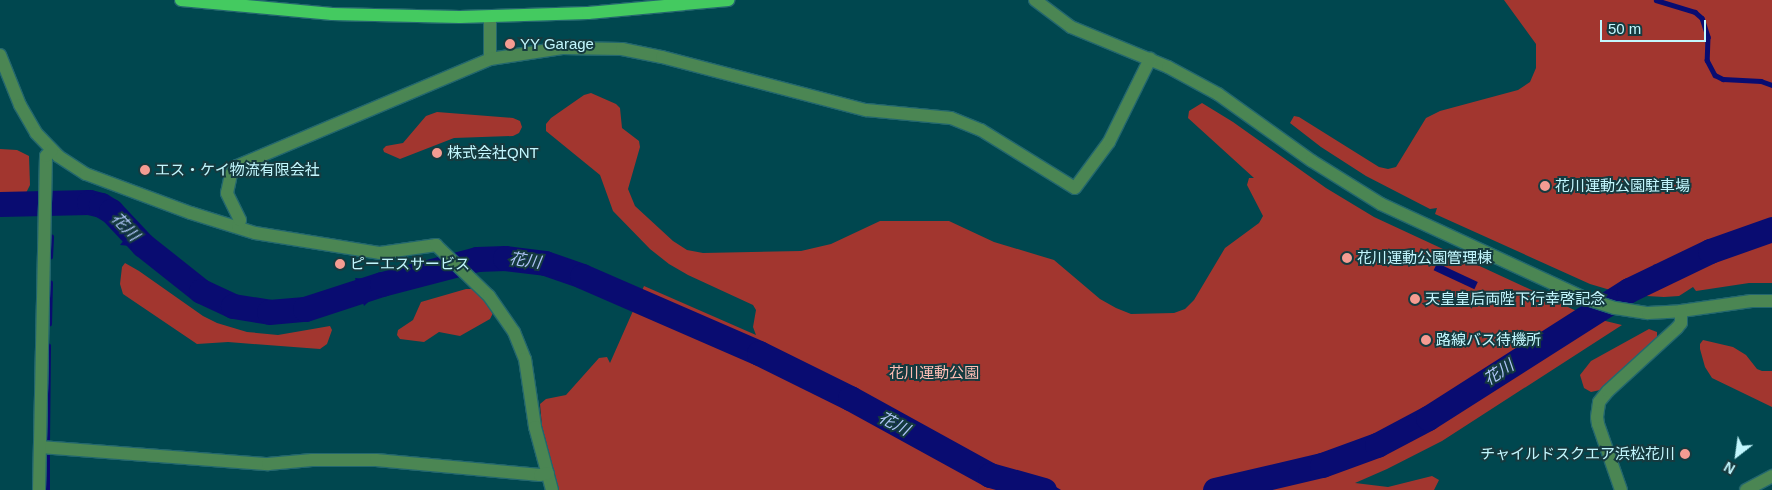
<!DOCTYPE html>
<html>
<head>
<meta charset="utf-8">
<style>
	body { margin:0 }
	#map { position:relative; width:1772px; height:490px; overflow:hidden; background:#00474f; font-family:Helvetica,"Noto Sans JP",sans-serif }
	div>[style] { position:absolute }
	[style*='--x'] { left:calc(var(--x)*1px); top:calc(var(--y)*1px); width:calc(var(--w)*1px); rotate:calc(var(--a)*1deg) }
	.green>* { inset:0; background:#a2362f }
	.water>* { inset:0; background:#090c71; transform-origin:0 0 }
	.stream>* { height:4.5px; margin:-2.25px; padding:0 2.25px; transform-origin:2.25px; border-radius:2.25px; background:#090c71 }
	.river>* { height:25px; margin:-12.5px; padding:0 12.5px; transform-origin:12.5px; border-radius:12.5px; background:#090c71 }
	.roads { filter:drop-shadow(1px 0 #23676e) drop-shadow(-1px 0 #23676e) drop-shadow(0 1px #23676e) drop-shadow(0 -1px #23676e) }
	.minor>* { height:12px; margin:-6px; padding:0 6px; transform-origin:6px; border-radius:6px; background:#4b8653 }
	.major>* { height:12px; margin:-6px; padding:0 6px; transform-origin:6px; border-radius:6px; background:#44ca60 }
	.dots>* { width:14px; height:14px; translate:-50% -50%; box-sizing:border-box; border:2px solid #153a3f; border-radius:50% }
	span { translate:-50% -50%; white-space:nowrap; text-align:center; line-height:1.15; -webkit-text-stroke:4px #153a3f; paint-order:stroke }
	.poi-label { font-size:15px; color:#c3f7fe }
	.left { translate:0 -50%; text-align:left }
	.right { translate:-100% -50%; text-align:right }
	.park-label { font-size:15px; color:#febeb5 }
	.water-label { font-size:16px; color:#b0c6f9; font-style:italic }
	.north { position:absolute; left:1712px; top:430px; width:50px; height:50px; -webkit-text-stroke:4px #153a3f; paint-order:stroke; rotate:210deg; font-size:14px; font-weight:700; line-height:20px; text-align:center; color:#c3f7fe }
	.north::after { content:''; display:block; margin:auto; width:18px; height:22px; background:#c3f7fe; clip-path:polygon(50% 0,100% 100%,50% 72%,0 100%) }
	.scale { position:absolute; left:1600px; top:20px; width:106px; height:22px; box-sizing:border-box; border:2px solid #c3f7fe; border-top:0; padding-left:6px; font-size:15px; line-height:18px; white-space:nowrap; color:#c3f7fe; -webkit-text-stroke:4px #153a3f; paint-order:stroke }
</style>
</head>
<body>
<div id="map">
	<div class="green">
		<i style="clip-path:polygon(1504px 0,1772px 0,1772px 283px,1749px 283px,1696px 291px,1693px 287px,1679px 296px,1664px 297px,1629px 295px,1593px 318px,1622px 325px,1442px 441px,1387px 469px,1355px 483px,1388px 487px,1432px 476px,1439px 480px,1434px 490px,559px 490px,542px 426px,540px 404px,546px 399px,566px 395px,599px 358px,607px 357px,610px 363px,644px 286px,756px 335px,753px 327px,756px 310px,753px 305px,688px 275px,669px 264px,650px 249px,613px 211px,600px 175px,546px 131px,546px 124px,551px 118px,584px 95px,591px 93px,616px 104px,620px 108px,622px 128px,639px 141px,640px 147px,628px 189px,635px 206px,673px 241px,687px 250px,703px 253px,801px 251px,831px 244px,880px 221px,949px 221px,994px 242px,1054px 260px,1100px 299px,1116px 308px,1131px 314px,1174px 313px,1185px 309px,1194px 300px,1225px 248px,1259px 223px,1263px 216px,1247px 185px,1249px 178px,1254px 178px,1188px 118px,1189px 111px,1202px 103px,1233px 122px,1326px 188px,1374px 217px,1583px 314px,1617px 292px,1590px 284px,1435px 214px,1437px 208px,1430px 209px,1366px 176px,1321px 147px,1290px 123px,1294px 116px,1299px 117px,1379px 167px,1388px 169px,1396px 167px,1426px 118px,1440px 111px,1518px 90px,1530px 82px,1536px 68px,1536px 44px)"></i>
		<i style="clip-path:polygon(437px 112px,513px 118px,520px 121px,522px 127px,519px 133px,513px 136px,454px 138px,400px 159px,384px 152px,383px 149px,386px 146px,403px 143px,426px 116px)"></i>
		<i style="clip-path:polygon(0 149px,17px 150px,29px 156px,30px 185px,25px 195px,0 196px)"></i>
		<i style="clip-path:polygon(125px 263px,139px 271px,203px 316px,217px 323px,247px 332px,278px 335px,330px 326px,332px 330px,327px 344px,320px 349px,228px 342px,197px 344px,123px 294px,120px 284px,122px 267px)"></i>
		<i style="clip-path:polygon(466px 289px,473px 289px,484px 300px,493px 313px,490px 319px,460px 336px,439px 332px,424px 342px,400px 339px,397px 335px,398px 330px,413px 320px,421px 302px)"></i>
		<i style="clip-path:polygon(1649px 329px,1657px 332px,1657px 339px,1600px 390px,1591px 392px,1584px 388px,1580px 375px,1591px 361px)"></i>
		<i style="clip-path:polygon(1703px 340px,1733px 347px,1746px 355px,1757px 369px,1762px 371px,1772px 371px,1772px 407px,1712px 378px,1705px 367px,1700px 349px,1700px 344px)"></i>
	</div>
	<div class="water">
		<i style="clip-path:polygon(137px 224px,145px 243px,141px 247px,120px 245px)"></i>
		<i style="clip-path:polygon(1684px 258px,1688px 266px,1663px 286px,1653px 265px)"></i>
		<i style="left:1437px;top:263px;width:45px;height:8px;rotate:25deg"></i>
		<i style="clip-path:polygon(355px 278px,380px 280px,383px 288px,364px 306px)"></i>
		<i style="clip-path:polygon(666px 301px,690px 319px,689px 324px,658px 321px,658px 314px)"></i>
		<i style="clip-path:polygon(1351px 446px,1368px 446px,1370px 450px,1358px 461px,1353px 459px)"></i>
		<i style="clip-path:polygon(1043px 479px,1061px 490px,1038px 490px)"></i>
	</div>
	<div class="stream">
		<i style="--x:1656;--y:0;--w:41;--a:17.1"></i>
		<i style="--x:1695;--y:12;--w:9;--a:41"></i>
		<i style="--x:1702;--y:18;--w:20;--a:72"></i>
		<i style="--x:1708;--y:37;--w:23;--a:92"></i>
		<i style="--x:1707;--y:60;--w:17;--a:62"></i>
		<i style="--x:1715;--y:75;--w:9;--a:27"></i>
		<i style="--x:1723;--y:79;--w:38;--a:3"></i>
		<i style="--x:1761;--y:81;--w:12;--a:20"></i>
		<i style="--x:50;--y:257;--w:20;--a:-87"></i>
		<i style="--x:49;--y:324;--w:41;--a:-88.6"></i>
		<i style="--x:47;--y:443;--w:97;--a:-89.4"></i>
		<i style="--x:47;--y:490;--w:37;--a:-90"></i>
	</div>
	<div class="river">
		<i style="--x:0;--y:204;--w:89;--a:-1.3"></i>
		<i style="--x:89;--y:202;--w:12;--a:14"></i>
		<i style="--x:101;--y:205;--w:12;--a:31"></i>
		<i style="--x:111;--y:211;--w:47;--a:46.7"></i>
		<i style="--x:143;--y:245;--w:74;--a:38.4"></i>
		<i style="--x:201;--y:291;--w:35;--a:25"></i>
		<i style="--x:233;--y:306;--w:36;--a:9"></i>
		<i style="--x:269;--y:312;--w:36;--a:-5"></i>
		<i style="--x:305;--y:309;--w:81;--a:-18"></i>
		<i style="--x:382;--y:284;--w:98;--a:-14.7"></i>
		<i style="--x:477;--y:259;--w:28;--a:-2"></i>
		<i style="--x:505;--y:258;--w:40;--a:7.1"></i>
		<i style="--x:545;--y:263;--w:39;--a:19"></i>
		<i style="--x:582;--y:276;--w:193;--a:23.5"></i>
		<i style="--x:759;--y:353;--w:102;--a:26.3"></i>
		<i style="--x:850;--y:398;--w:160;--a:28.8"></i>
		<i style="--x:990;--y:475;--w:56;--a:15.5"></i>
		<i style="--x:1215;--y:490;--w:110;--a:-13.2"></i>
		<i style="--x:1322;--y:465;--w:59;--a:-20"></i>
		<i style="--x:1377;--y:445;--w:58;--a:-27.9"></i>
		<i style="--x:1428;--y:418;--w:238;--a:-32.5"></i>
		<i style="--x:1629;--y:290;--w:90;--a:-25.7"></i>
		<i style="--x:1710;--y:251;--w:66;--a:-19.5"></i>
	</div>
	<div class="roads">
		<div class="minor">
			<i style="--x:1035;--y:0;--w:45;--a:36.9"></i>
			<i style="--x:1071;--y:27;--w:105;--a:22.4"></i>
			<i style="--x:1168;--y:67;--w:57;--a:28.4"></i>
			<i style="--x:1218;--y:94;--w:115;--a:35.5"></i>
			<i style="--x:1312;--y:161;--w:81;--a:31.9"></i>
			<i style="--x:1381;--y:204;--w:227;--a:24.8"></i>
			<i style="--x:1587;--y:299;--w:29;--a:18"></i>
			<i style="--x:1615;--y:308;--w:33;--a:9"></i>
			<i style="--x:1648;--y:313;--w:33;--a:-3"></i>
			<i style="--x:1681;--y:311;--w:71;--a:-8.1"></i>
			<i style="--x:1751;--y:301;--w:21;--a:0"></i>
			<i style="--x:490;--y:17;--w:42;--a:90"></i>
			<i style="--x:0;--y:55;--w:54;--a:68.2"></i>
			<i style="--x:20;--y:105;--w:32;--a:60"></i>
			<i style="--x:36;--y:133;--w:32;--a:46"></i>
			<i style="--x:58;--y:156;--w:33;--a:33"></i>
			<i style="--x:86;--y:174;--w:112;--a:20.4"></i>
			<i style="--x:191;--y:213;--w:67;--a:17.4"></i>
			<i style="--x:255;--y:233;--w:127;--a:9.1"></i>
			<i style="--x:380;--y:253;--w:57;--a:-8.1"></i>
			<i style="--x:436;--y:245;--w:74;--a:43.9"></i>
			<i style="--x:489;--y:296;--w:44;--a:55.2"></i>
			<i style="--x:514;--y:332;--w:29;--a:68"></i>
			<i style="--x:525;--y:359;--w:69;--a:81.6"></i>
			<i style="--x:535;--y:427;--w:65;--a:74.9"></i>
			<i style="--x:238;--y:227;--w:7;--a:-74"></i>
			<i style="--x:240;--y:220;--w:30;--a:-116"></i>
			<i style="--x:227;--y:193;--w:19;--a:-78"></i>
			<i style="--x:231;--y:174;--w:10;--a:-53"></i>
			<i style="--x:237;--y:166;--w:275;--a:-22.9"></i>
			<i style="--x:490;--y:59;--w:73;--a:-8.7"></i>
			<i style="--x:562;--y:48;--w:60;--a:1"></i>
			<i style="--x:622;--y:49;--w:41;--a:11.3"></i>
			<i style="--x:662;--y:57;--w:211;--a:14.6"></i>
			<i style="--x:866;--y:110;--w:85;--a:5.4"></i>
			<i style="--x:951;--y:118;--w:32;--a:22"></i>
			<i style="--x:981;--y:130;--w:110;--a:31.7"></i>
			<i style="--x:1075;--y:188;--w:57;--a:-53.5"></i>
			<i style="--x:1109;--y:142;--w:93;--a:-63.7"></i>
			<i style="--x:40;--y:447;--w:229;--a:4.3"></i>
			<i style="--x:268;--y:464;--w:44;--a:-5.2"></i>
			<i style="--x:312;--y:460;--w:64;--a:0"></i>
			<i style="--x:376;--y:460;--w:165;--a:5.2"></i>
			<i style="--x:540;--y:475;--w:8;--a:-14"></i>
			<i style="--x:39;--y:490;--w:334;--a:-88.8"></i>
			<i style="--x:46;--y:156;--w:8;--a:-45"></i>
			<i style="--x:1621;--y:490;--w:70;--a:-109.2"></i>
			<i style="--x:1598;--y:424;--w:7;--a:-98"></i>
			<i style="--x:1597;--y:417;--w:15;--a:-82"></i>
			<i style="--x:1599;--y:402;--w:14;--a:-51"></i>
			<i style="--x:1608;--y:391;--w:93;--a:-42.4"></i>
			<i style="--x:1677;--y:328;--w:6;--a:-51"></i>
			<i style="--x:1681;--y:323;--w:12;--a:-90"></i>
			<i style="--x:1746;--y:490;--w:30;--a:-28"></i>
		</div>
		<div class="major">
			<i style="--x:181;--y:0;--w:152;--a:5.3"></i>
			<i style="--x:332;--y:14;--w:128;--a:1.3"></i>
			<i style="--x:460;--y:17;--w:128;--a:-1.8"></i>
			<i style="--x:588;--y:13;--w:141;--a:-5.3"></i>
		</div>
	</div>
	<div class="dots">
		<i style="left:510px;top:44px;background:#f59c92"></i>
		<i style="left:437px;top:153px;background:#f59c92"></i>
		<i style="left:145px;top:170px;background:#f59c92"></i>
		<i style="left:1545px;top:186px;background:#f59c92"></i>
		<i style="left:1347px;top:258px;background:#f59c92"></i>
		<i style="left:340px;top:264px;background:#f59c92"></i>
		<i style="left:1415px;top:299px;background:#f59c92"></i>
		<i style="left:1426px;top:340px;background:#f59c92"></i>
		<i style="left:1685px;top:454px;background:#f59c92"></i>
	</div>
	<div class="poi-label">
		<span class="left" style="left:520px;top:44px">YY Garage</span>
		<span class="left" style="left:447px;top:153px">株式会社QNT</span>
		<span class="left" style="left:155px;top:170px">エス・ケイ物流有限会社</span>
		<span class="left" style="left:1555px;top:186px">花川運動公園駐車場</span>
		<span class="left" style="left:1357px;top:258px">花川運動公園管理棟</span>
		<span class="left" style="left:350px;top:264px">ピーエスサービス</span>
		<span class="left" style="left:1425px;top:299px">天皇皇后両陛下行幸啓記念</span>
		<span class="left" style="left:1436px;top:340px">路線バス待機所</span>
		<span class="right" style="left:1675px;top:454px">チャイルドスクエア浜松花川</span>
	</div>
	<div class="park-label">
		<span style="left:934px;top:373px">花川運動公園</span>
	</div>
	<div class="water-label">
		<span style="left:125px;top:227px;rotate:46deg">花川</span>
		<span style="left:525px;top:261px;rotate:8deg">花川</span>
		<span style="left:1499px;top:373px;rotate:-33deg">花川</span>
		<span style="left:894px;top:424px;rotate:28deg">花川</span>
	</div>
	<div class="north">N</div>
	<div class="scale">50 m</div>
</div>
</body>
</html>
